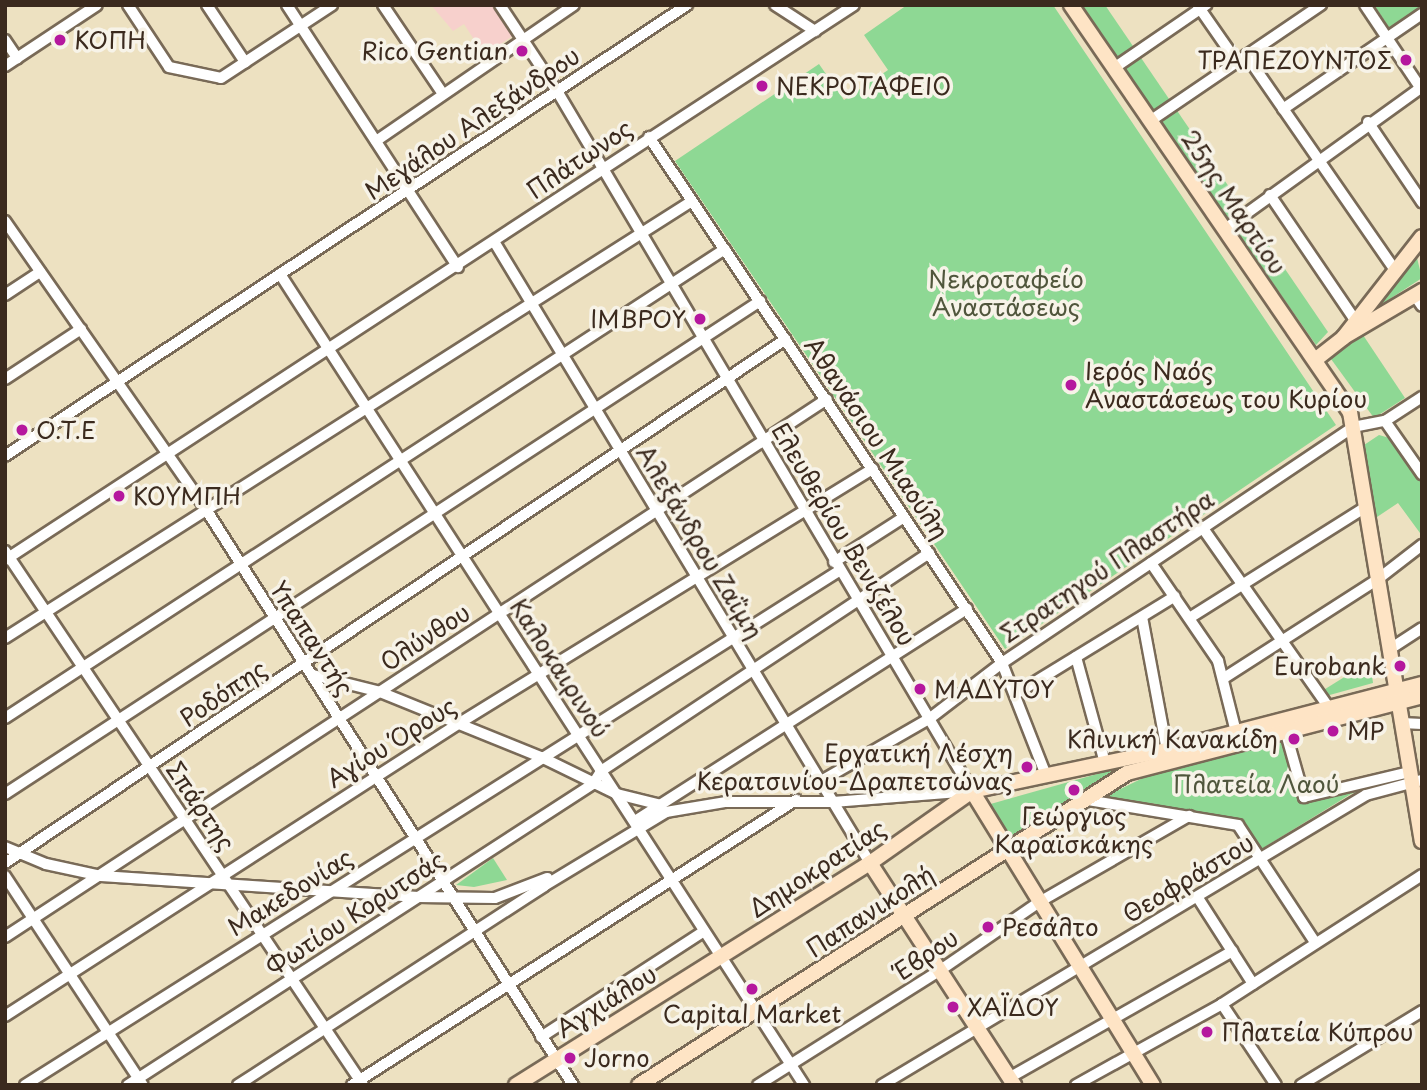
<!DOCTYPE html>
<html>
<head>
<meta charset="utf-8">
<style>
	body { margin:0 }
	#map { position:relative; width:1427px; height:1090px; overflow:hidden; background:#ede1c1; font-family:"Playpen Sans",sans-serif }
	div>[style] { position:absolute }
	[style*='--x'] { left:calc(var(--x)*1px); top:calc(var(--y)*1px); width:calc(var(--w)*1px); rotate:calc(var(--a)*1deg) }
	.built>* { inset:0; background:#f7d0cc }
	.green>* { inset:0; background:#8ed894 }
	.roads { filter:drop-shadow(2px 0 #796a57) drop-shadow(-2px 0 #796a57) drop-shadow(0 2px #796a57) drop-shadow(0 -2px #796a57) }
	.street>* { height:10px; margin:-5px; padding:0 5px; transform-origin:5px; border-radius:5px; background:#fff }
	.secondary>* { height:14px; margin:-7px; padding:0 7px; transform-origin:7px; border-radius:7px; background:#fee4c5 }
	.dots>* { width:19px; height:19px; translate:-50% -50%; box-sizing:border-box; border:4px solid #f7f3e8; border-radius:50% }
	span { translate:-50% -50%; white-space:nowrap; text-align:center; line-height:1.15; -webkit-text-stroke:7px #f7f3e8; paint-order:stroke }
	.poi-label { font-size:24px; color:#3b2a1e }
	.left { translate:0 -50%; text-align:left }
	.right { translate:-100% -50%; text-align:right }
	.street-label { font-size:24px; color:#3b2a1e }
	.park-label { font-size:24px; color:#50563c }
	.frame { position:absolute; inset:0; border:7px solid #3b2a1e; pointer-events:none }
</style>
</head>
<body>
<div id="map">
	<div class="built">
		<i style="clip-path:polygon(431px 5px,495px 5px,514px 35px,484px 55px,464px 24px,453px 31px)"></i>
	</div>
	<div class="green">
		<i style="clip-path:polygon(907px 5px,1053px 5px,1336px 425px,1005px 649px,675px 161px,819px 64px,844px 100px,888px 70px,864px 35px)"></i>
		<i style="clip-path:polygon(1079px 5px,1105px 5px,1328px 332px,1316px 345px)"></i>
		<i style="clip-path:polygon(1374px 5px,1422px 5px,1422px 10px,1392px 32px)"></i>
		<i style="clip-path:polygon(1417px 258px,1422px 278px,1379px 306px)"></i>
		<i style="clip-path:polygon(1363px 335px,1405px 398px,1374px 418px,1331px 359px,1336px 350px)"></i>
		<i style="clip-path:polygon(1379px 435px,1393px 439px,1422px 481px,1420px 533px,1398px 503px,1368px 523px,1358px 449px)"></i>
		<i style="clip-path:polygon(1370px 661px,1373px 683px,1326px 696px,1322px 691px)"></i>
		<i style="clip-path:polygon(1284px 738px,1299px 802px,1395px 777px,1396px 780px,1351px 794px,1260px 850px,1240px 819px,1160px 811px,1156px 804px,1104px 797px,1143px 778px)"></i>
		<i style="clip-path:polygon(1140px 762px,1007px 839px,987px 805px)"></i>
		<i style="clip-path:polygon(493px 858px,507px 880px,474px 887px,456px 885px)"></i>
	</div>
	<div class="roads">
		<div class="street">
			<i style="--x:128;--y:5;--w:74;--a:56.5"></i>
			<i style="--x:169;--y:67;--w:53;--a:11.9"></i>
			<i style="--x:221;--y:78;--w:133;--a:-33.3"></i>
			<i style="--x:207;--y:5;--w:69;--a:56.3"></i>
			<i style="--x:287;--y:5;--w:313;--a:56.9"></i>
			<i style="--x:383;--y:5;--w:107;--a:56"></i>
			<i style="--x:775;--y:5;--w:48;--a:33"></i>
			<i style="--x:1365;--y:5;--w:102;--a:56.2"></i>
			<i style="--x:1198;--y:6;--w:68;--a:55.1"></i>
			<i style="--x:5;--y:40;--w:22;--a:56"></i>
			<i style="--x:1246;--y:55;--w:262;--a:55.3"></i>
			<i style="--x:5;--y:66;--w:110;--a:-33.5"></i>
			<i style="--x:1114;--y:68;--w:112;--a:-34.4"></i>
			<i style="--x:1283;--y:109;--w:168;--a:-34.4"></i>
			<i style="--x:1150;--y:121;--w:207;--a:-34.2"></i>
			<i style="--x:1368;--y:122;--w:97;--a:56"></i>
			<i style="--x:649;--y:137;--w:633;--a:56.13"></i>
			<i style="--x:1002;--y:663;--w:120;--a:68.6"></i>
			<i style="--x:376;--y:141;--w:240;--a:-34.5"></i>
			<i style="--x:1270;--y:195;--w:151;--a:55.8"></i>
			<i style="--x:5;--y:221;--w:353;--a:55.1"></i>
			<i style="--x:207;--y:511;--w:681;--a:57.48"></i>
			<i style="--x:1225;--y:229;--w:243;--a:-35.8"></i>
			<i style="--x:495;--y:243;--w:725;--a:58.83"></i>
			<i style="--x:280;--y:274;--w:966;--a:57.13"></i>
			<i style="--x:5;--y:295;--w:42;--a:-33.3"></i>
			<i style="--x:1415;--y:296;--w:12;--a:55"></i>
			<i style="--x:5;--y:379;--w:91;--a:-33.3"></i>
			<i style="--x:1385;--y:421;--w:65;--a:55.1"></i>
			<i style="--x:5;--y:456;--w:818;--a:-33.48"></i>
			<i style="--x:1202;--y:527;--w:221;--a:54.9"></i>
			<i style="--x:5;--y:551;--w:643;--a:56.16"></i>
			<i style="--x:5;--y:560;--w:1014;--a:-33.17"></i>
			<i style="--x:834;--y:562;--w:83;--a:-32.7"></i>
			<i style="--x:1151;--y:563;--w:119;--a:55.6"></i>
			<i style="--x:1218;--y:661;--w:73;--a:75.8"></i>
			<i style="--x:1142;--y:617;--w:135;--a:79.4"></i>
			<i style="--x:1191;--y:617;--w:207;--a:-32.2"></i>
			<i style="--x:5;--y:638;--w:814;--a:-32.46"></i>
			<i style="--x:1390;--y:649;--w:38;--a:-33"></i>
			<i style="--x:1076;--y:657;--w:110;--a:74.7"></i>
			<i style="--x:313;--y:675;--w:69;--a:14.2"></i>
			<i style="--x:380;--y:692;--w:174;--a:22"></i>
			<i style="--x:541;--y:757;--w:85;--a:26"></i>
			<i style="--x:617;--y:794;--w:45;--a:14"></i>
			<i style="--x:1224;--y:678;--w:183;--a:-32.7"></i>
			<i style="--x:1378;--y:579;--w:56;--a:-37.7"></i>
			<i style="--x:1017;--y:693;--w:185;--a:-31.5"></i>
			<i style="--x:5;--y:718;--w:859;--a:-33.08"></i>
			<i style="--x:1402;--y:723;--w:20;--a:3"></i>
			<i style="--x:1285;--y:730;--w:70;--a:74.2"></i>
			<i style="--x:1304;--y:797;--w:109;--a:-13.3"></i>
			<i style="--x:821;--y:781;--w:125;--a:-29.9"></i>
			<i style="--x:929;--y:719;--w:92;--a:-37.5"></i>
			<i style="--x:1002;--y:663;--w:423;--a:-33.9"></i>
			<i style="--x:1353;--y:427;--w:33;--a:-11"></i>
			<i style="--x:1385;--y:421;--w:44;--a:-33"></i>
			<i style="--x:5;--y:794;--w:902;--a:-33.14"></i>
			<i style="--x:1087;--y:800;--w:153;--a:9.4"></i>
			<i style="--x:1238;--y:825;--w:140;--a:56.7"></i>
			<i style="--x:635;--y:821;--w:394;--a:-32.6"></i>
			<i style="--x:5;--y:847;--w:44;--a:22.5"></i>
			<i style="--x:46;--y:864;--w:56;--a:12.3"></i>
			<i style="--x:101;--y:876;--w:318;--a:3.8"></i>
			<i style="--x:418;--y:897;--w:77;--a:0.7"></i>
			<i style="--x:495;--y:898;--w:56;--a:-21"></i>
			<i style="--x:5;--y:863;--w:940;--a:-33.86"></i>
			<i style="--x:5;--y:876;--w:250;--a:56.6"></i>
			<i style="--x:1198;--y:898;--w:102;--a:57.4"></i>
			<i style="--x:5;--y:937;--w:982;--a:-33.2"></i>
			<i style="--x:1222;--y:1004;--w:97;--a:56.3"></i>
			<i style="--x:5;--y:1016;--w:539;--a:-32.81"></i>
			<i style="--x:458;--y:724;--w:487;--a:-31.6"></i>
			<i style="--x:541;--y:1037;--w:194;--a:-33"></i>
			<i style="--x:1009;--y:1078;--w:257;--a:-29.6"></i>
			<i style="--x:25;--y:1085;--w:963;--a:-32.27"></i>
			<i style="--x:128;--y:1085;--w:554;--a:-32.92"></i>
			<i style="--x:593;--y:784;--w:15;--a:-58"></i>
			<i style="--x:601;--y:771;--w:394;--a:-33.6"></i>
			<i style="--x:238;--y:1085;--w:365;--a:-33"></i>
			<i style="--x:544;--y:886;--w:143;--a:-31.2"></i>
			<i style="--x:666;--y:812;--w:61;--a:-9.5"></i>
			<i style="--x:726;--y:802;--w:107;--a:0"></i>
			<i style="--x:833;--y:802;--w:139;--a:-4.5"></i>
			<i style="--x:972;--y:791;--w:814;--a:-120.66"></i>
			<i style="--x:557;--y:91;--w:103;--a:-123.5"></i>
			<i style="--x:352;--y:1085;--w:528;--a:-32.7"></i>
			<i style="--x:758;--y:1085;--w:214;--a:-32.2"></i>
			<i style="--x:939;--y:971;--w:124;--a:-34.5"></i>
			<i style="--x:1041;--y:901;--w:171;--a:-29.9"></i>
			<i style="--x:882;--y:1085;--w:564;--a:-30.93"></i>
			<i style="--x:1366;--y:795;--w:58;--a:-15"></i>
			<i style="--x:1076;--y:1085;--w:167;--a:-29"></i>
			<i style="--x:1222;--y:1004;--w:238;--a:-32.8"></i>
			<i style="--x:1301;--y:1085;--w:142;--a:-31.4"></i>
		</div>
		<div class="secondary">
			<i style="--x:1071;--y:5;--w:493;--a:55.6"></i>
			<i style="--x:1350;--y:412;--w:435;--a:80.5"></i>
			<i style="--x:1344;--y:337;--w:91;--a:-30.5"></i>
			<i style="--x:1315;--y:360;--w:36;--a:-38"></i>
			<i style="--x:1343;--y:338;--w:128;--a:-52"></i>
			<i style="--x:972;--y:791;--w:345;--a:58.4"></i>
			<i style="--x:870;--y:863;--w:265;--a:57"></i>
			<i style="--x:516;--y:1085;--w:418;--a:-32.1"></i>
			<i style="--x:870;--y:863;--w:125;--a:-35.2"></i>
			<i style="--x:972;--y:791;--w:199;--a:-11.9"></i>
			<i style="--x:1167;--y:750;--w:263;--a:-14.5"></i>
			<i style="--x:639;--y:1085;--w:579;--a:-32.59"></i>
			<i style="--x:1127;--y:773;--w:305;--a:-14.6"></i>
		</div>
	</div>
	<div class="dots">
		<i style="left:60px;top:40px;background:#b5179e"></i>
		<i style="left:522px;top:51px;background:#b5179e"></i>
		<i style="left:1406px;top:60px;background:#b5179e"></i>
		<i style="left:762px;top:86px;background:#b5179e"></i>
		<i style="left:700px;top:319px;background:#b5179e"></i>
		<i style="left:1071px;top:385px;background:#b5179e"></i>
		<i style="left:22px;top:430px;background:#b5179e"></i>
		<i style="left:119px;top:496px;background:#b5179e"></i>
		<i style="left:1400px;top:666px;background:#b5179e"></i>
		<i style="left:920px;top:689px;background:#b5179e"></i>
		<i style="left:1333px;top:731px;background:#b5179e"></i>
		<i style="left:1294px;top:739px;background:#b5179e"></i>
		<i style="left:1027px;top:767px;background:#b5179e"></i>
		<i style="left:1074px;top:790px;background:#b5179e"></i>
		<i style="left:988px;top:927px;background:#b5179e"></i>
		<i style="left:752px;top:989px;background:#b5179e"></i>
		<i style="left:953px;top:1007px;background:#b5179e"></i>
		<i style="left:1207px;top:1032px;background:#b5179e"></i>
		<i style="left:570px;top:1058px;background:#b5179e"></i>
	</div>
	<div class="poi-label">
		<span class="left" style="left:74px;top:40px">ΚΟΠΗ</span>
		<span class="right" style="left:508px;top:51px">Rico Gentian</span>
		<span class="right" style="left:1392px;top:60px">ΤΡΑΠΕΖΟΥΝΤΟΣ</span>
		<span class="left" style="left:776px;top:86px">ΝΕΚΡΟΤΑΦΕΙΟ</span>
		<span class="right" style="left:686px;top:319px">ΙΜΒΡΟΥ</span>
		<span class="left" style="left:1085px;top:385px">Ιερός Ναός<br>Αναστάσεως του Κυρίου</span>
		<span class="left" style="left:36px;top:430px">Ο.Τ.Ε</span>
		<span class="left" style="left:133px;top:496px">ΚΟΥΜΠΗ</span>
		<span class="right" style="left:1386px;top:666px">Eurobank</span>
		<span class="left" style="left:934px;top:689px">ΜΑΔΥΤΟΥ</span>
		<span class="left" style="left:1347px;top:731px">MP</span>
		<span class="right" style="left:1278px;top:739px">Κλινική Κανακίδη</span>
		<span class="right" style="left:1013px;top:767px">Εργατική Λέσχη<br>Κερατσινίου-Δραπετσώνας</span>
		<span style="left:1074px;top:830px">Γεώργιος<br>Καραϊσκάκης</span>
		<span class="left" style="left:1002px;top:927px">Ρεσάλτο</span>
		<span class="left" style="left:967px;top:1007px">ΧΑΪΔΟΥ</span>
		<span style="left:752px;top:1014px">Capital Market</span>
		<span class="left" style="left:1221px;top:1032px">Πλατεία Κύπρου</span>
		<span class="left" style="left:584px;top:1058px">Jorno</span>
	</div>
	<div class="street-label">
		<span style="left:472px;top:123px;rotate:-34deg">Μεγάλου Αλεξάνδρου</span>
		<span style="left:579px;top:159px;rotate:-34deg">Πλάτωνος</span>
		<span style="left:1234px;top:202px;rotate:56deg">25ης Μαρτίου</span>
		<span style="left:877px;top:438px;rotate:56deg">Αθανάσιου Μιαούλη</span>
		<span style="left:844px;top:534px;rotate:59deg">Ελευθερίου Βενιζέλου</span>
		<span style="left:700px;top:542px;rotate:59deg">Αλεξάνδρου Ζαΐμη</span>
		<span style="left:1107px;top:566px;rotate:-34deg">Στρατηγού Πλαστήρα</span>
		<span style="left:425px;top:637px;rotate:-33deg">Ολύνθου</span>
		<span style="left:312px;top:638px;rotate:57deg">Υπαπαντής</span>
		<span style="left:560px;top:668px;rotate:57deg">Καλοκαιρινού</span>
		<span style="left:223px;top:693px;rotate:-34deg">Ροδόπης</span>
		<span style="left:391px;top:742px;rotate:-32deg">Αγίου Όρους</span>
		<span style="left:201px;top:806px;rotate:56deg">Σπάρτης</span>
		<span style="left:817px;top:868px;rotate:-33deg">Δημοκρατίας</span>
		<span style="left:1188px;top:878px;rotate:-31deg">Θεοφράστου</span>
		<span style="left:290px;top:892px;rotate:-32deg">Μακεδονίας</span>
		<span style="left:870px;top:911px;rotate:-33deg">Παπανικολή</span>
		<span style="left:355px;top:913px;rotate:-33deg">Φωτίου Κορυτσάς</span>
		<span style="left:926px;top:954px;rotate:-34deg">Έβρου</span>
		<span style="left:606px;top:1001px;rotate:-32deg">Αγχιάλου</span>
	</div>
	<div class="park-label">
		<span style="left:1006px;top:293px">Νεκροταφείο<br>Αναστάσεως</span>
		<span style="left:1256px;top:784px">Πλατεία Λαού</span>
	</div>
	<div class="frame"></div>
</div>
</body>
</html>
